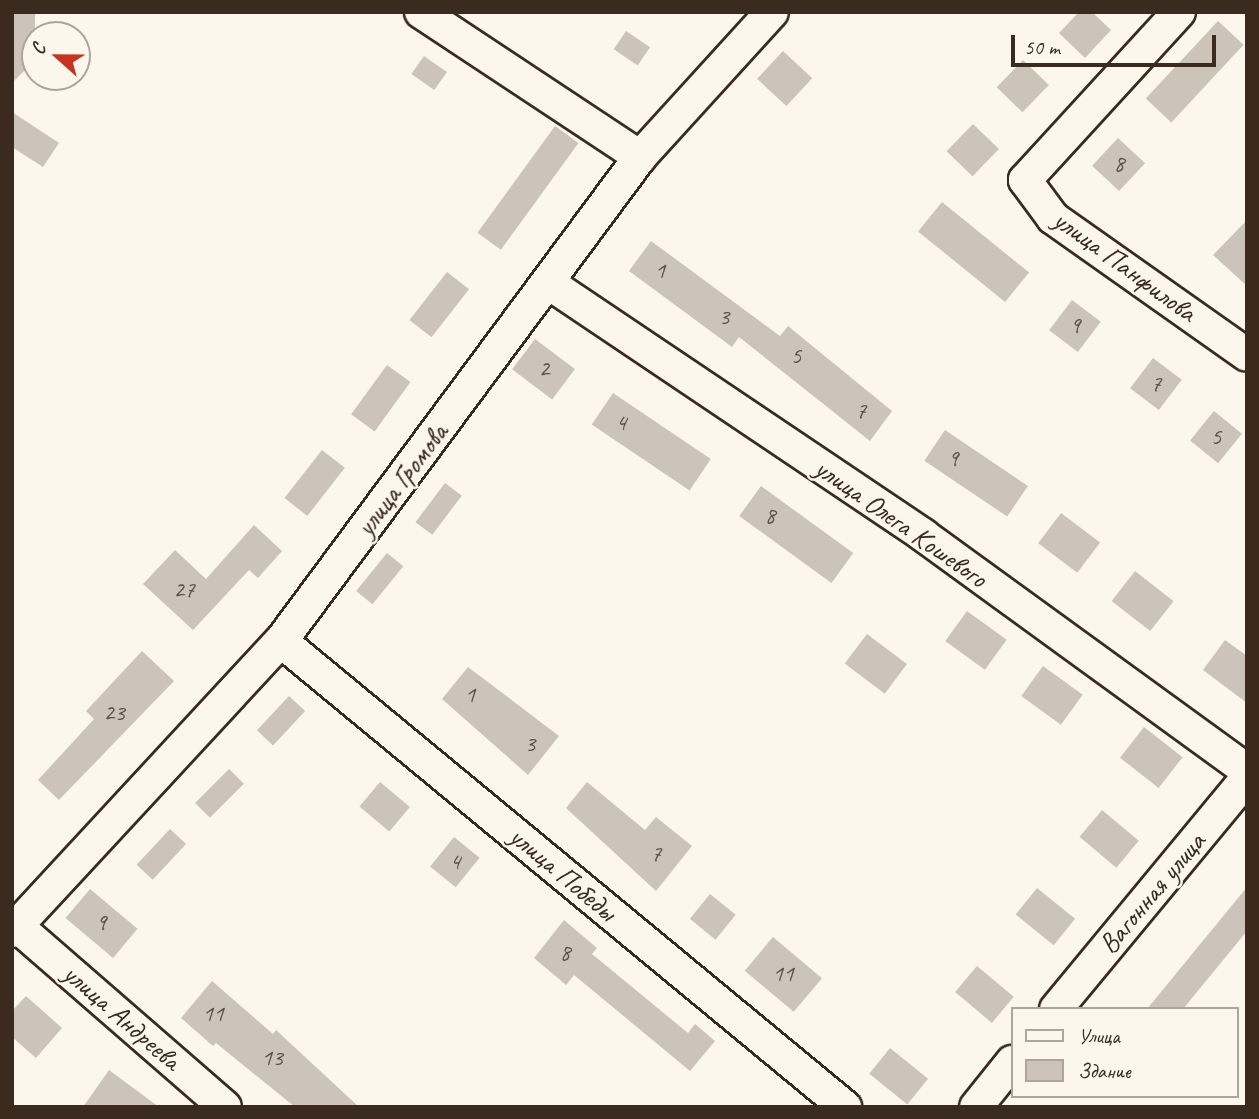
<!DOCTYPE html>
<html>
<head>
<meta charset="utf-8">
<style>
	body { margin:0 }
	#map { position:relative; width:1259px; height:1119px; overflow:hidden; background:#fbf7ec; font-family:Caveat,sans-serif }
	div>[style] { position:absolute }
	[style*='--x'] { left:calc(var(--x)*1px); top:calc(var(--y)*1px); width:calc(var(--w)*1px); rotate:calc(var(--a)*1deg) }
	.building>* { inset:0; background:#ccc4b9; transform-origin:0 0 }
	.roads { filter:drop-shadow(2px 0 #3b2a1e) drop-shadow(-2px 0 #3b2a1e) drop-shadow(0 2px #3b2a1e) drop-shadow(0 -2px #3b2a1e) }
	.minor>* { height:32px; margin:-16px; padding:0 16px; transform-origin:16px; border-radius:16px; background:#fbf7ec }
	span { translate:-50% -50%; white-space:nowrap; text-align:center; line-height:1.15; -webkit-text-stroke:5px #fbf7ec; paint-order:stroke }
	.number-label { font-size:24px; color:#5f5045 }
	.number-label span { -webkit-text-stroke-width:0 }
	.street-label { font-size:28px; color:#3b2a1e }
	.frame { position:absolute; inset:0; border:14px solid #3b2a1e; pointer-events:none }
	.legend { position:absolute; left:1011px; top:1007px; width:228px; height:91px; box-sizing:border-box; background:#fbf7ec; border:2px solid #aea59a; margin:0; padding:9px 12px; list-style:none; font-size:21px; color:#3b2a1e }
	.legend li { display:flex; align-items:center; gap:14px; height:35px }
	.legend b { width:35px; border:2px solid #aea59a }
	.north { position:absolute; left:21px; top:21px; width:70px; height:70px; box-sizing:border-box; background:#fbf7ec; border:2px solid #aea59a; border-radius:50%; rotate:291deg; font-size:19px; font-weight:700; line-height:28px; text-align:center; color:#3b2a1e }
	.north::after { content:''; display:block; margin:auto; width:24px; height:32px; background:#c8321e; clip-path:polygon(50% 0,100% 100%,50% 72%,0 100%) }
	.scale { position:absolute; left:1011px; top:35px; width:205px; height:32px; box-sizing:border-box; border:4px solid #3b2a1e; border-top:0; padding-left:9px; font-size:21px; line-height:24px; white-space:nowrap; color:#3b2a1e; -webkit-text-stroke:5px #fbf7ec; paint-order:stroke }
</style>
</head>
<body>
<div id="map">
	<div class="building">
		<i style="clip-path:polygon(12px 12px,35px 12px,35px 60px,12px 83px)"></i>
		<i style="clip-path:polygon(1079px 12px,1092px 12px,1111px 30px,1085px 58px,1059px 33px)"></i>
		<i style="left:1218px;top:21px;width:35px;height:106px;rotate:43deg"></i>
		<i style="left:626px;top:31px;width:29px;height:22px;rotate:34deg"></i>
		<i style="left:783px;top:51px;width:40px;height:38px;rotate:43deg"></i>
		<i style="left:424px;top:56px;width:28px;height:22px;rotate:35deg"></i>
		<i style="left:1023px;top:60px;width:36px;height:38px;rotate:44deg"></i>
		<i style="clip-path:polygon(12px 112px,59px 143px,43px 167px,12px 147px)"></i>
		<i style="left:973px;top:124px;width:36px;height:38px;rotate:44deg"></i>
		<i style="left:555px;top:126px;width:29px;height:132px;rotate:36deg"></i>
		<i style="left:1118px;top:138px;width:37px;height:38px;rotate:43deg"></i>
		<i style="left:942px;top:202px;width:112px;height:38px;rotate:39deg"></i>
		<i style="clip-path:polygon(1247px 220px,1247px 286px,1213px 255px)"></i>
		<i style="clip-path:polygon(651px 241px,780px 336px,788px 326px,892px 411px,870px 441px,739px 337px,732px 347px,629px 271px)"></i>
		<i style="left:447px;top:272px;width:28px;height:61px;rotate:38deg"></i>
		<i style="left:1072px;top:300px;width:36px;height:38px;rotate:37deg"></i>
		<i style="left:535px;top:339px;width:50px;height:38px;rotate:37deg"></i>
		<i style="left:1153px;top:358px;width:36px;height:38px;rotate:37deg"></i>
		<i style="left:387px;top:365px;width:29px;height:61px;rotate:36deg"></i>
		<i style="left:613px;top:393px;width:118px;height:38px;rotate:34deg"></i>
		<i style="left:1214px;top:411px;width:36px;height:38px;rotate:39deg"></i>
		<i style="left:945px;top:430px;width:100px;height:37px;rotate:34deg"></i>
		<i style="left:322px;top:450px;width:29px;height:61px;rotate:38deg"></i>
		<i style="left:445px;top:483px;width:21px;height:49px;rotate:37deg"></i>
		<i style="left:761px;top:486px;width:114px;height:37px;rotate:36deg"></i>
		<i style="left:1061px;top:513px;width:49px;height:38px;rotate:37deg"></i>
		<i style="clip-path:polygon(254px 525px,282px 551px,258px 578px,249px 570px,193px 630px,143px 584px,175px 550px,206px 579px)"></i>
		<i style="left:387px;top:553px;width:21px;height:49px;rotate:39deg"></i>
		<i style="left:1135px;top:571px;width:49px;height:38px;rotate:38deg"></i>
		<i style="left:967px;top:611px;width:49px;height:37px;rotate:36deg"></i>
		<i style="left:867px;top:634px;width:50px;height:37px;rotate:37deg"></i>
		<i style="clip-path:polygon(1225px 640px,1247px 656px,1247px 703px,1203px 670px)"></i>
		<i style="clip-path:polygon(142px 651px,174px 681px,59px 800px,38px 780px,94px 719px,86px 711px)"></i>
		<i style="left:1043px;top:666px;width:49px;height:37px;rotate:36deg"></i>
		<i style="clip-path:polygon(468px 667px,559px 736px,528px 775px,442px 699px)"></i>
		<i style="left:289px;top:696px;width:22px;height:47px;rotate:43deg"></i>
		<i style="left:1144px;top:727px;width:49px;height:39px;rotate:38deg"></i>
		<i style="left:229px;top:769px;width:21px;height:48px;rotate:45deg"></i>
		<i style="left:380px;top:782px;width:39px;height:32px;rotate:40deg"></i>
		<i style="clip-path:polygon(587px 782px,645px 830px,656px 817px,692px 846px,656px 891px,566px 808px)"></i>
		<i style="left:1102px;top:810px;width:48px;height:35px;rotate:40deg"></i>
		<i style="left:170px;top:829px;width:22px;height:49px;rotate:43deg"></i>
		<i style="left:454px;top:837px;width:33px;height:38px;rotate:39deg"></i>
		<i style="clip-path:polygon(1247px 887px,1247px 931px,1183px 1009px,1147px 1009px)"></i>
		<i style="left:1037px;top:888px;width:49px;height:34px;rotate:39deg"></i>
		<i style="left:90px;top:889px;width:62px;height:38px;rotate:40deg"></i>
		<i style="left:710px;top:894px;width:33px;height:32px;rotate:39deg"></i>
		<i style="clip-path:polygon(564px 920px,597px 948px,592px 954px,688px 1033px,695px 1024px,715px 1041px,690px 1071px,574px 975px,566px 985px,534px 958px)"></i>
		<i style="left:773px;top:937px;width:64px;height:44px;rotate:40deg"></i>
		<i style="left:977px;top:966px;width:48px;height:34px;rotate:40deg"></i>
		<i style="clip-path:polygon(212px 981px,273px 1034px,276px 1030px,359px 1107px,295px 1107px,216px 1043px,213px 1046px,181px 1018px)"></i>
		<i style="clip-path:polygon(26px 996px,62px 1028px,36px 1058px,12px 1037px,12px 1011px)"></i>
		<i style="left:890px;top:1048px;width:49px;height:33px;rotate:39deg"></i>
		<i style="clip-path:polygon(109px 1070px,159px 1107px,83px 1107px)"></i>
	</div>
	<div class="roads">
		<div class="minor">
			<i style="--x:421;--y:12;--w:263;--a:33.5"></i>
			<i style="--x:1179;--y:12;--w:228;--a:132.5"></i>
			<i style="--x:1025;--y:180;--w:47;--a:53.6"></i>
			<i style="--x:1053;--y:218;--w:237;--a:35.2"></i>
			<i style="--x:550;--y:284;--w:450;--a:33.9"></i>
			<i style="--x:923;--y:535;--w:400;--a:36"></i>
			<i style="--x:281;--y:641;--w:732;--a:39.56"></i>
			<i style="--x:18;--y:927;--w:274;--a:41"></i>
			<i style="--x:12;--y:931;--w:396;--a:-47.2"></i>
			<i style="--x:281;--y:641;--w:603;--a:-53.43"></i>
			<i style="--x:640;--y:157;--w:196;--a:-47.7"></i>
			<i style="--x:1056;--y:1009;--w:300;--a:-50.4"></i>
			<i style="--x:976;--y:1107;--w:58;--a:-51.3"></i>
		</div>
	</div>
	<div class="number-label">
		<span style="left:1119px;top:164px">8</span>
		<span style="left:660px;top:271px">1</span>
		<span style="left:724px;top:317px">3</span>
		<span style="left:1075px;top:326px">9</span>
		<span style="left:796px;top:356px">5</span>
		<span style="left:544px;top:369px">2</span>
		<span style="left:1156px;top:384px">7</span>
		<span style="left:861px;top:411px">7</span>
		<span style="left:621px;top:423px">4</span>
		<span style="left:1216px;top:437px">5</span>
		<span style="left:953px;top:459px">9</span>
		<span style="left:770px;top:516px">8</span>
		<span style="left:184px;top:590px">27</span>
		<span style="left:470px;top:695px">1</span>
		<span style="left:114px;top:713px">23</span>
		<span style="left:530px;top:744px">3</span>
		<span style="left:656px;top:854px">7</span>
		<span style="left:455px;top:862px">4</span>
		<span style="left:101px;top:923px">9</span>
		<span style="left:565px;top:953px">8</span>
		<span style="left:783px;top:974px">11</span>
		<span style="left:213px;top:1014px">11</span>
		<span style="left:272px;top:1058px">13</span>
	</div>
	<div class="street-label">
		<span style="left:1125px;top:266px;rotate:36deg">улица Панфилова</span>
		<span style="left:402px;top:480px;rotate:-53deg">улица Громова</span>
		<span style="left:901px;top:523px;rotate:35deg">улица Олега Кошевого</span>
		<span style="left:563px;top:874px;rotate:40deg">улица Победы</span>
		<span style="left:1152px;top:893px;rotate:-50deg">Вагонная улица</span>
		<span style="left:122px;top:1017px;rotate:41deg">улица Андреева</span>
	</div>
	<div class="frame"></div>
	<ul class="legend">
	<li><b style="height:9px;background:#fbf7ec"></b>Улица</li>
	<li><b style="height:19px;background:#ccc4b9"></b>Здание</li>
	</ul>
	<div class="north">С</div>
	<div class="scale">50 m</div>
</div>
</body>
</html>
